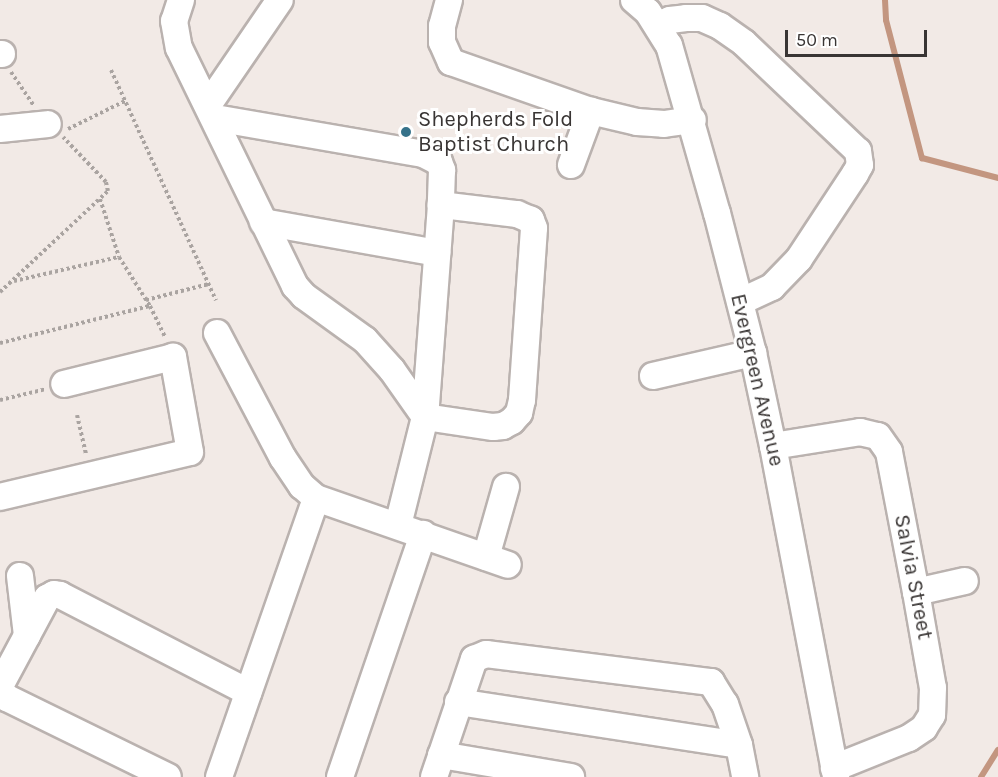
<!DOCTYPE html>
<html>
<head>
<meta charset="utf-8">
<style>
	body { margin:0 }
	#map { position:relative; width:998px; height:777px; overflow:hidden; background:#f2eae6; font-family:Karla,sans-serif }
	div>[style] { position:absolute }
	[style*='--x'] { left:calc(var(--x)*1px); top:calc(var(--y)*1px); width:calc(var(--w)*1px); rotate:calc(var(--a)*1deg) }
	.stream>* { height:6px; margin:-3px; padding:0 3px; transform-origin:3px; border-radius:3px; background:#c39680 }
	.path>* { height:4px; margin-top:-2px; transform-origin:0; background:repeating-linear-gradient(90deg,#aaa4a1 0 3px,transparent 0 6px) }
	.roads { filter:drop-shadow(2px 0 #bab2af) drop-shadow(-2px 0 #bab2af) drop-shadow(0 2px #bab2af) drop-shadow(0 -2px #bab2af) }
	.minor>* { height:26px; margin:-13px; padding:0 13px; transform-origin:13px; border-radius:13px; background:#fff }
	.dots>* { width:16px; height:16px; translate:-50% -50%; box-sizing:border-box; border:3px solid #fff; border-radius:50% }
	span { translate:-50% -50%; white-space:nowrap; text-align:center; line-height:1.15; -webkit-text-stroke:6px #fff; paint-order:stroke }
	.poi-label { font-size:22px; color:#393534 }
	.left { translate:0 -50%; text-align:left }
	.street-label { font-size:22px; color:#393534 }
	.scale { position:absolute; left:785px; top:30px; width:142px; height:27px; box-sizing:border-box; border:3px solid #393534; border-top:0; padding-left:8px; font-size:18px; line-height:21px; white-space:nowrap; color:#393534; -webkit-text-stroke:4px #fff; paint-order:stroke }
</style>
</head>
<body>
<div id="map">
	<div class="stream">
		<i style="--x:885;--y:0;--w:20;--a:87"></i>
		<i style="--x:886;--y:20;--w:143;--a:75.4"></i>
		<i style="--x:922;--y:158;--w:79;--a:14.7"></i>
		<i style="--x:981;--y:777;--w:32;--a:-58"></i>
	</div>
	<div class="path">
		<i style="--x:111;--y:70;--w:253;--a:65.5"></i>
		<i style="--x:11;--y:72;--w:41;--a:55.9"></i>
		<i style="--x:68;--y:129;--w:64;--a:-26.2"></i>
		<i style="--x:100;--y:199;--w:61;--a:71.9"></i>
		<i style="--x:119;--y:257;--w:58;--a:57.7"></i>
		<i style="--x:150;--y:306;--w:34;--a:64"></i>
		<i style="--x:14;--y:281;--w:108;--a:-12.9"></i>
		<i style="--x:0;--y:292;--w:148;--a:-43.1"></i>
		<i style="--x:108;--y:191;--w:9;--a:-103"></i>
		<i style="--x:106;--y:182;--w:62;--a:-133.7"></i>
		<i style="--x:146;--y:300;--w:65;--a:-14.3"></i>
		<i style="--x:0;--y:343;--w:154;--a:-13.9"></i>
		<i style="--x:0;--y:400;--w:47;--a:-13.4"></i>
		<i style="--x:77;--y:415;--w:40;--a:77"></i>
	</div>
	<div class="roads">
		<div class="minor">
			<i style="--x:181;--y:0;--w:22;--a:108"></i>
			<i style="--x:174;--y:21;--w:27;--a:80"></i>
			<i style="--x:179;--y:48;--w:265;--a:64"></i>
			<i style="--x:295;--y:286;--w:13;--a:48"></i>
			<i style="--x:304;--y:296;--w:75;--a:35.8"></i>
			<i style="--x:365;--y:340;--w:40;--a:48"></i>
			<i style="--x:392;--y:370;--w:57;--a:54.9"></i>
			<i style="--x:425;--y:417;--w:69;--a:8.4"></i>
			<i style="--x:493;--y:427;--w:10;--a:-6"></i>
			<i style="--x:503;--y:426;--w:10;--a:-29"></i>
			<i style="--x:512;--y:421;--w:11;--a:-49"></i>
			<i style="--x:519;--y:413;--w:13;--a:-77"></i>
			<i style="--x:522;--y:400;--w:172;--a:-86"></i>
			<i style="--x:534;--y:228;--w:9;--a:-111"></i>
			<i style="--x:531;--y:220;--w:15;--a:-157"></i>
			<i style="--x:517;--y:214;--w:77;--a:-173.2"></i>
			<i style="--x:449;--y:0;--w:27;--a:105"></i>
			<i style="--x:442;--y:26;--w:16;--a:90"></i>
			<i style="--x:442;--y:42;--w:22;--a:66"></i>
			<i style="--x:451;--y:62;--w:148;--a:19.3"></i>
			<i style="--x:591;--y:111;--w:47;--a:13.4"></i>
			<i style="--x:637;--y:122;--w:27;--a:4"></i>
			<i style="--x:664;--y:124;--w:29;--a:-8"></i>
			<i style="--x:634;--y:0;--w:18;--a:41"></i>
			<i style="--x:648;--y:12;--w:39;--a:58"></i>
			<i style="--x:669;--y:45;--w:175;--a:74.1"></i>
			<i style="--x:717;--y:213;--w:145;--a:75.6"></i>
			<i style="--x:753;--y:353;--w:95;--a:77.9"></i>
			<i style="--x:773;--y:446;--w:337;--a:79.2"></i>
			<i style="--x:659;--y:25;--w:12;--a:-24"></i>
			<i style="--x:670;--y:20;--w:16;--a:-7"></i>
			<i style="--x:686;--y:18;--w:16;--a:0"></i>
			<i style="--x:702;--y:18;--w:20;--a:24"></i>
			<i style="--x:720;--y:26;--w:29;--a:35"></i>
			<i style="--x:744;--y:43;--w:157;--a:43.5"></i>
			<i style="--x:858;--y:151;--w:14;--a:82"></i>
			<i style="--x:860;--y:165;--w:10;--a:119"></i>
			<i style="--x:855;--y:174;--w:102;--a:123.4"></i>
			<i style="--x:799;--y:259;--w:39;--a:134"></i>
			<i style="--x:772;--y:287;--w:35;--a:155"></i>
			<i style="--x:0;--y:54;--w:2;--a:0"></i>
			<i style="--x:208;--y:105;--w:127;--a:-55.6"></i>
			<i style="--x:215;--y:118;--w:211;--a:9.8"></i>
			<i style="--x:423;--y:154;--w:18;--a:27"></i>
			<i style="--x:439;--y:162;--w:9;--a:69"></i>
			<i style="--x:442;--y:170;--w:35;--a:92"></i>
			<i style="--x:441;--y:205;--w:213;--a:94.3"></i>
			<i style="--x:425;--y:417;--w:111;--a:104"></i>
			<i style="--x:0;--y:129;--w:48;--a:-5.9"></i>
			<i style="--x:571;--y:165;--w:58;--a:-69.7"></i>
			<i style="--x:263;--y:222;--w:177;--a:10.1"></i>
			<i style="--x:217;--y:333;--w:141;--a:62.2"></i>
			<i style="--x:283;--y:458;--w:34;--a:56"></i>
			<i style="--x:302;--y:486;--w:18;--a:41"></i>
			<i style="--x:316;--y:498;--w:203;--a:19.2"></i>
			<i style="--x:653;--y:376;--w:103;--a:-13"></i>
			<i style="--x:773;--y:446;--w:88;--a:-9.1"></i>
			<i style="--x:860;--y:432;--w:18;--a:13"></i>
			<i style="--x:878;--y:436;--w:19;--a:55"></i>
			<i style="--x:889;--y:452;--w:143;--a:79.1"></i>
			<i style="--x:916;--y:592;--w:97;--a:80"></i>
			<i style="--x:933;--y:688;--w:27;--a:92"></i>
			<i style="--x:932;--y:715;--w:15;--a:122"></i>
			<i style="--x:924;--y:728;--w:18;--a:146"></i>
			<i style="--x:909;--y:738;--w:81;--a:158.2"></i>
			<i style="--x:0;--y:497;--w:195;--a:-13.3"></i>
			<i style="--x:190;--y:452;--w:97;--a:-100.1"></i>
			<i style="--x:173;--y:357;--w:112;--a:166.1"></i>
			<i style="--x:486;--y:557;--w:73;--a:-74.1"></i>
			<i style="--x:20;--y:576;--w:60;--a:83.3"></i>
			<i style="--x:916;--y:592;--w:50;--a:-12.7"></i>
			<i style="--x:0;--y:686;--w:100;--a:-61.9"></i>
			<i style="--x:47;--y:598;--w:8;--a:-30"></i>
			<i style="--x:54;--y:594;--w:6;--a:9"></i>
			<i style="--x:60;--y:595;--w:212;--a:27.3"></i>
			<i style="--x:0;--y:690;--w:11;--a:49"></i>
			<i style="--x:7;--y:698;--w:179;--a:26.1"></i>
			<i style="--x:458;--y:702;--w:284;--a:8.7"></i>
			<i style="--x:441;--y:755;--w:132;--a:9.6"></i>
			<i style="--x:219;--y:777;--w:295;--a:-70.8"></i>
			<i style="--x:340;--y:777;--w:257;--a:-71.1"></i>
			<i style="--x:434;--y:777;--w:125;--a:-71.3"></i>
			<i style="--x:474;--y:659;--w:13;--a:-23"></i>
			<i style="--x:486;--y:654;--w:227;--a:7.1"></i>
			<i style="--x:711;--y:682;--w:26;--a:58"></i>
			<i style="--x:725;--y:704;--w:43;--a:71.1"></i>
			<i style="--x:739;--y:745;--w:33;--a:79"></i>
		</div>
	</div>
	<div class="dots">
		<i style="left:406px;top:132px;background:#36728a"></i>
	</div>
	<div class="poi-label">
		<span class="left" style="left:418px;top:132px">Shepherds Fold<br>Baptist Church</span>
	</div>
	<div class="street-label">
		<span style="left:757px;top:380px;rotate:77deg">Evergreen Avenue</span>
		<span style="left:913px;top:577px;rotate:79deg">Salvia Street</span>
	</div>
	<div class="scale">50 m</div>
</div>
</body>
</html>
